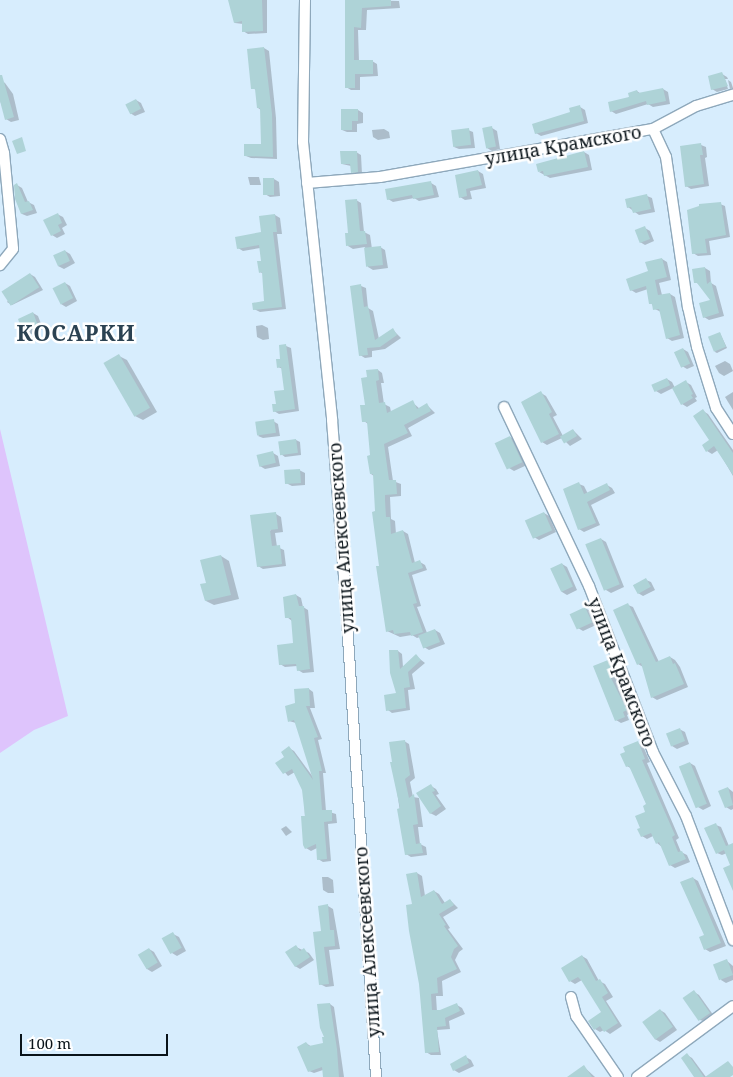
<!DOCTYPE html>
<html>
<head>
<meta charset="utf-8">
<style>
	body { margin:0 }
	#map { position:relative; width:733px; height:1077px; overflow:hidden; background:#d7edfd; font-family:"Noto Serif",serif }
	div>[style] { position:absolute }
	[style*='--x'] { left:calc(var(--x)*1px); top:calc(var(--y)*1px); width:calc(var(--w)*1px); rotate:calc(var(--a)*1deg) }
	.green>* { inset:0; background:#dec4fc }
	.shadow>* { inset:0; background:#0003 }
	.building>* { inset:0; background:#aed3d7; transform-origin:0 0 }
	.roads { filter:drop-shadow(1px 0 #8ea8bb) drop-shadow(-1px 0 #8ea8bb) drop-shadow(0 1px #8ea8bb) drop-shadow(0 -1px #8ea8bb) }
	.minor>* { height:10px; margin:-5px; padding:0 5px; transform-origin:5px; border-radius:5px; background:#fff }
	span { translate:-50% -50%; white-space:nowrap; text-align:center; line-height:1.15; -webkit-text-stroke:5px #fff; paint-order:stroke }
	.street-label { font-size:18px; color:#091319 }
	.district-label { font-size:22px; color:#2b4252; font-weight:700; letter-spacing:1px }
	.scale { position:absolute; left:20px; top:1034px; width:148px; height:22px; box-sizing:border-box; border:2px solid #091319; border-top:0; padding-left:6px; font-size:15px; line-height:18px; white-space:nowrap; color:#091319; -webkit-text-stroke:4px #fff; paint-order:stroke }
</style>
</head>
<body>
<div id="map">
	<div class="green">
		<i style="clip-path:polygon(0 429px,68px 716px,34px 730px,0 753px)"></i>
	</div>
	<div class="shadow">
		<i style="clip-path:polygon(229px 0,267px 0,267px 33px,248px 34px,243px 31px,243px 24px,235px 23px)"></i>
		<i style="clip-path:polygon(346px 0,399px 1px,400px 8px,367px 10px,366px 30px,358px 30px,359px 61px,372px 61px,377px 64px,378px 76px,360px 77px,360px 90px,351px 90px,346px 87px)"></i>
		<i style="clip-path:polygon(264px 48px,269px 51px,276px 118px,277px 159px,251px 158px,246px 156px,262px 145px,261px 110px,258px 108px,257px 91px,253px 88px)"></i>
		<i style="clip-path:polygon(722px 74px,727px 77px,728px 79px,725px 79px,728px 89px,717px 92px,712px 89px)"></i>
		<i style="clip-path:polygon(0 80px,5px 83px,13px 94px,19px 120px,11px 122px,6px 119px,0 100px)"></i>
		<i style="clip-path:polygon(728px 80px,731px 82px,733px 88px,730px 89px)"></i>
		<i style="clip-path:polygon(663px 89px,668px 92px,670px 104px,653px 107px,648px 104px,616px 114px,611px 111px,637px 91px,641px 94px)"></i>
		<i style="clip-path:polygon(136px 100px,141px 103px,145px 112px,135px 116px,130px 113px)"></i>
		<i style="clip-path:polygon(580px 107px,585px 110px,588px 123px,541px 136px,536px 133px)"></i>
		<i style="clip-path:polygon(358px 110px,363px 113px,363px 123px,357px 124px,357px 132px,347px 132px,342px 130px)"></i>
		<i style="clip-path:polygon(492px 128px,497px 131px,500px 149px,492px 151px,487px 148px)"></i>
		<i style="clip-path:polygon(384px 129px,389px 132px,390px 138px,378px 140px,373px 137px,372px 130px)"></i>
		<i style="clip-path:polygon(468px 130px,473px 132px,475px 148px,459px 149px,454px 147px)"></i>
		<i style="clip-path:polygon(701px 145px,706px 147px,707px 157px,705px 158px,709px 186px,691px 189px,686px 186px)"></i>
		<i style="clip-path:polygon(356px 152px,361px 155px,362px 174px,357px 175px,352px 172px,351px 166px,342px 164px)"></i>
		<i style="clip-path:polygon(584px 152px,589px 155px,592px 170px,550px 178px,539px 172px)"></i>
		<i style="clip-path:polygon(478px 171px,483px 174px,486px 188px,470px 191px,472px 199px,465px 200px,460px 197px)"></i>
		<i style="clip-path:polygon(248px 177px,259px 177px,261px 185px,250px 185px)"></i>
		<i style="clip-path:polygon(274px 179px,279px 182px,280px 196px,270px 197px,265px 194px)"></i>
		<i style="clip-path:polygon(431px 183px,436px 186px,439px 197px,419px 201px,414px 198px,393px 202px,388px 199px)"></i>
		<i style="clip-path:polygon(17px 185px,22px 188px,28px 202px,34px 205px,37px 213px,27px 216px,22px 214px)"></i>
		<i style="clip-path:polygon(647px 196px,652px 198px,655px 212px,639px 215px,628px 207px)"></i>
		<i style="clip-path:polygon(356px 200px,361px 203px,364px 232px,370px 235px,372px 249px,380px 247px,385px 250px,388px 268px,373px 270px,368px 267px,365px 247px,353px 249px,348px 246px)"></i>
		<i style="clip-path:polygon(720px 204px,725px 206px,730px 237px,709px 241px,711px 255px,698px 256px,693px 253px)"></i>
		<i style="clip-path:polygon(57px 214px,63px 217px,67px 225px,62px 228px,65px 234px,57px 238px,52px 235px)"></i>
		<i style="clip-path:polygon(275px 215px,280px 218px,282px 234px,277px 234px,286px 309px,260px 312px,254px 309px,266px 302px,264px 274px,260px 272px,262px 262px,260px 248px,243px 251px,238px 248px,262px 233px)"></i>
		<i style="clip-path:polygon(645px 228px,650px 231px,654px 241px,645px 245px,640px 242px)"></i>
		<i style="clip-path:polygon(65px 251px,70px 254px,75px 263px,64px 269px,58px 266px)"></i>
		<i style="clip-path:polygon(662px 259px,667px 262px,671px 280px,659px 283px,662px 295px,670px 294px,675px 297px,684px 338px,672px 341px,667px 338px,661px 312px,655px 309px,651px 303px,648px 289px,636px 293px,631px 290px)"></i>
		<i style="clip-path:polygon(705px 268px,710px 271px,711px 283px,716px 286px,724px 316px,709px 320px,704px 317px,713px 301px,701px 285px,695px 282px)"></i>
		<i style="clip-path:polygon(30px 274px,35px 277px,43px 290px,12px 305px,7px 302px)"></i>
		<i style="clip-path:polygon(65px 283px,70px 286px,77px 301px,66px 307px,61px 304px)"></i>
		<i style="clip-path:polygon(361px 286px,366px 288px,368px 308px,373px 311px,379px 339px,393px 330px,401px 338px,385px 349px,372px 351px,372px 357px,365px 358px,360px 355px)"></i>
		<i style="clip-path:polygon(33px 313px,38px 316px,43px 329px,29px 335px,24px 332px)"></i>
		<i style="clip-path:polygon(262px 325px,268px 328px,269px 339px,263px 340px,257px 337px,256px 326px)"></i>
		<i style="clip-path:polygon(720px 333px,727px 348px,717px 353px,715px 352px)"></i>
		<i style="clip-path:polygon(286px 346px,291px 348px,299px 411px,279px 414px,274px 411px,286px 391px,283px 369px,278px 367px)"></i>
		<i style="clip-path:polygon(683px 349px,688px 352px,694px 366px,687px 369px,682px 366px)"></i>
		<i style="clip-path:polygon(119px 356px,127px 360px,157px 412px,143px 420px,135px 416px)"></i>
		<i style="clip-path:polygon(725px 361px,730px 364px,733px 371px,724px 376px,719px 373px,715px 366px)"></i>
		<i style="clip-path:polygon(378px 370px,382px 373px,384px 383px,381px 383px,384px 404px,390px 407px,391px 412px,412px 402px,420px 409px,427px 405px,435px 413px,408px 428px,412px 436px,388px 447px,393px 481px,401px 484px,401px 496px,390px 497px,391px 519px,395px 521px,396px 534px,403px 531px,408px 534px,415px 563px,420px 562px,425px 565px,427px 570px,412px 575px,421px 606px,417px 607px,427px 633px,435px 630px,440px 633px,445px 644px,429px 650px,424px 647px,420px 637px,417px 638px,412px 635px,400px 637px,387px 631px,380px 567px,374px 476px,371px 474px,372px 456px,368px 424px,364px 421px,368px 378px)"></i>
		<i style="clip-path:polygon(667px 379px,672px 382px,675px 388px,686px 382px,691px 385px,697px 397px,695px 398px,697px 401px,687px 407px,682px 404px,673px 388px,661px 394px,656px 391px)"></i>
		<i style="clip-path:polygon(733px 392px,733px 410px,725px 397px)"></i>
		<i style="clip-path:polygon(541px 393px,546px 396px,557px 415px,553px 417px,563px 436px,573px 430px,582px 439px,570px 446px,562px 438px,547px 445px,542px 442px)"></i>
		<i style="clip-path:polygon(703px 411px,708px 414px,733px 450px,733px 476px,718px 450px,712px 454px,707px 451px,711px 440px)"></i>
		<i style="clip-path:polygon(273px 421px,278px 424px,280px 436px,263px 438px,258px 436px)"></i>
		<i style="clip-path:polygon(510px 437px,515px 440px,527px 465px,514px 471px,509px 468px)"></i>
		<i style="clip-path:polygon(296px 440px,300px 442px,301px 455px,285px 457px,281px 454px)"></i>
		<i style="clip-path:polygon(273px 453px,278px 456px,280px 466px,265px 469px,260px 466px)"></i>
		<i style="clip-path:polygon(299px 470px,305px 473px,305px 485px,292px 486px,286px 483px)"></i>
		<i style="clip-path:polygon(579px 484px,584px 486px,588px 494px,607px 485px,612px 488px,615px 493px,591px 505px,600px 525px,584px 532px,579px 529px,564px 490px)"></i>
		<i style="clip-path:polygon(544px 513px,549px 516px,556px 532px,539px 540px,534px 537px)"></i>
		<i style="clip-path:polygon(276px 514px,281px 517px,283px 532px,275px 533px,277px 547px,284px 550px,286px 566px,263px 569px,258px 566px)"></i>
		<i style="clip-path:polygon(601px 539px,606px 542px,624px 587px,611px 593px,606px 590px)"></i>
		<i style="clip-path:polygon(221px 556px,229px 561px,239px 599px,214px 605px,206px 601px,208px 584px)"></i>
		<i style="clip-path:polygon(562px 564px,567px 567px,577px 590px,567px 595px,562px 592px)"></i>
		<i style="clip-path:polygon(646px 580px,651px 582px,655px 590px,643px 596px,638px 593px,634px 585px)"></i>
		<i style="clip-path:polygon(296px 595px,301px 598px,303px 607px,308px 610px,314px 672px,303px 673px,298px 670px,297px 666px,285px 667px,280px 664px,294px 644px,292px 621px,287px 617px)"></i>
		<i style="clip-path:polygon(628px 605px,633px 607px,659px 662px,670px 657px,675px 660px,680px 667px,688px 687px,657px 700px,652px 697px,643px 667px,638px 664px)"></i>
		<i style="clip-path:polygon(585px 608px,590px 611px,596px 625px,583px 631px,578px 628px)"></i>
		<i style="clip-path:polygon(398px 651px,402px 654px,403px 667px,416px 656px,425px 663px,412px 674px,415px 689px,408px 690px,410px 710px,392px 713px,388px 710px,397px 694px)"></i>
		<i style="clip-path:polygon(608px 661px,613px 664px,620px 679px,616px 681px,631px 713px,627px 715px,629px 720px,621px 723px,616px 720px)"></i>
		<i style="clip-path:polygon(309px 689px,313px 692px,315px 708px,310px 708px,322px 739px,318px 740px,326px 773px,323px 773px,326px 811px,336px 814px,337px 823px,328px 824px,331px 861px,323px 862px,318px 859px,317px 848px,311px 851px,306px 848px,304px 790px,295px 772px,288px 776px,277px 763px,286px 757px,289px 748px,294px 751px,313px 777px,296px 723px,289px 721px,296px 704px)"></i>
		<i style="clip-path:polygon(679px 729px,685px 732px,689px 744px,677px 749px,672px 746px)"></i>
		<i style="clip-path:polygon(404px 741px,409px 744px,415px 778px,410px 782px,413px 797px,419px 798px,423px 827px,418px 827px,420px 844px,426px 847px,427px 855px,411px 857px,406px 854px,393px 763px)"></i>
		<i style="clip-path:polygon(638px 743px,643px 746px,650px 762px,647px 763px,679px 838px,676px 840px,681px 852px,687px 855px,690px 862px,675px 868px,670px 865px,662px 847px,657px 843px,653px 836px,647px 839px,642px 836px,647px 805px,632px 769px,627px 766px)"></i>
		<i style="clip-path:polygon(690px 763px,695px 766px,711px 806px,703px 810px,698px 807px)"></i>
		<i style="clip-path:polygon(431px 786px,436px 789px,439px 794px,436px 795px,446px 809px,436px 816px,430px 813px)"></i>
		<i style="clip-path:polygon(728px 788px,733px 792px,733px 809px,731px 810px,726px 807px)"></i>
		<i style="clip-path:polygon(716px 825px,721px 827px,729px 846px,733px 845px,733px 888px,732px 865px,727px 853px,722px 855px,717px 853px)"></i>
		<i style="clip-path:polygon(286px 826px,292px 832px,286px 836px,281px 829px)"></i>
		<i style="clip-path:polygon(417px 873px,422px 876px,425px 896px,434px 891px,439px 894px,445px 903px,450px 900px,458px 908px,443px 917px,450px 928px,448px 929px,463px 949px,459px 952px,455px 960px,461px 972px,442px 981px,443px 996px,436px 996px,437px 1012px,457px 1005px,462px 1008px,465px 1014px,449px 1021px,450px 1029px,437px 1030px,441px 1055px,431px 1055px,426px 1052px,413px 905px)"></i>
		<i style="clip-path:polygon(322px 877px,328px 877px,333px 880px,334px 893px,328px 893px,323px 890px)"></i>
		<i style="clip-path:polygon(693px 878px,698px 881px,726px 946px,710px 952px,705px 949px,705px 936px)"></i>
		<i style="clip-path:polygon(328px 906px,333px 909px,340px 949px,329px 950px,334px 986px,326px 987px,320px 984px,322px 932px)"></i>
		<i style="clip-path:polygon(173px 934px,179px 937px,186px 951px,177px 956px,172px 953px)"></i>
		<i style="clip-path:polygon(296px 947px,309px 953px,314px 960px,300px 969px,295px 966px)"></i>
		<i style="clip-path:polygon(149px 949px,154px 952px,162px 966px,152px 972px,147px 969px,139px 955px)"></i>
		<i style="clip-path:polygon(582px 956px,587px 959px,599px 981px,605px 984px,613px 997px,606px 1001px,622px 1026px,610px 1034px,604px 1030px,600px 1032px,595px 1029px,590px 1021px,603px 1013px,582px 980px,575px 984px,570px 981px)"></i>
		<i style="clip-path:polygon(726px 960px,733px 966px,733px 980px,726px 983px,721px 980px)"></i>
		<i style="clip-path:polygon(694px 992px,699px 995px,714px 1016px,706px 1022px,700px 1020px)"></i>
		<i style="clip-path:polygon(330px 1004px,334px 1007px,344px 1077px,324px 1077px,323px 1070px,314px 1073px,309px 1071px,306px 1043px,312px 1047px,324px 1044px)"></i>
		<i style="clip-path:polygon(660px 1010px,665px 1013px,677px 1030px,660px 1042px,655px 1039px)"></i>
		<i style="clip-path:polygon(687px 1055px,692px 1058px,706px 1077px,696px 1077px)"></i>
		<i style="clip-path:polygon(466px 1057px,471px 1060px,474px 1066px,459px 1073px,454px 1070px)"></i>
		<i style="clip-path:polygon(584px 1067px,595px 1077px,574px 1077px)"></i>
	</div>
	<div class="building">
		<i style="clip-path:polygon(228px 0,262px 0,263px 31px,242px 32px,242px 21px,234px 23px)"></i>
		<i style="clip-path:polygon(345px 0,391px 0,391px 6px,362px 8px,361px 28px,354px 27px,354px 60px,373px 60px,373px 74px,355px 74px,355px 88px,345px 88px)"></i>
		<i style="clip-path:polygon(264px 47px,272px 114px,273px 157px,244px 156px,244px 144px,261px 144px,260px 108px,257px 108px,255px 89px,251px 89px,247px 49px)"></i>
		<i style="clip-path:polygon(722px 72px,728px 86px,711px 90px,708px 76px)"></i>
		<i style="clip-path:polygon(0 75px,2px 75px,14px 117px,5px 120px,0 101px)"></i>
		<i style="clip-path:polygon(663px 88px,666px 101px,647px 105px,646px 101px,610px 112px,608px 102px,629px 97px,628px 93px,637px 90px,638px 93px)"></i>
		<i style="left:136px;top:99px;width:11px;height:12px;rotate:63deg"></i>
		<i style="clip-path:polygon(580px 105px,584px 121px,535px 134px,532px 124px,570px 112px,569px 108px)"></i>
		<i style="clip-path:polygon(341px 109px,358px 109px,358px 121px,352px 121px,352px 130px,341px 130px)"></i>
		<i style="left:492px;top:126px;width:21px;height:10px;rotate:79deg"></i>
		<i style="left:469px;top:128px;width:17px;height:18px;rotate:83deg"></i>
		<i style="clip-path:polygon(22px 137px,26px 151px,17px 154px,12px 141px)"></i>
		<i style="clip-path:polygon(701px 143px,703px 155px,700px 155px,704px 184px,685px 187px,680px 146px)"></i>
		<i style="clip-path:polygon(340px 151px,357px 151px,358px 172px,351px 173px,350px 164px,341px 164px)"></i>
		<i style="clip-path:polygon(584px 151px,588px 167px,544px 176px,543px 171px,538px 172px,536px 164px)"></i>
		<i style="clip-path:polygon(478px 170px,482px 185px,466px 189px,467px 196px,459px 198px,455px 175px)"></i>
		<i style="left:263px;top:178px;width:11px;height:17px"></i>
		<i style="clip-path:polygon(431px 181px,434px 195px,413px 199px,412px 195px,387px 200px,385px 189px)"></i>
		<i style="clip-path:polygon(17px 183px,25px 202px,29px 201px,33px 210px,21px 214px,15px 199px,14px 185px)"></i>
		<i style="clip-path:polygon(647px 194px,651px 209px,633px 213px,631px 207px,627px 208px,625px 199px)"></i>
		<i style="clip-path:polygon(357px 199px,360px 231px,365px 231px,367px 244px,346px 246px,345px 233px,348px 233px,345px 200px)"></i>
		<i style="clip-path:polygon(721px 202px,726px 235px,705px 239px,707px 253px,692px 254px,687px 210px,699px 206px,699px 204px)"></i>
		<i style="clip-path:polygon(58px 213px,62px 223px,58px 225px,61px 231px,51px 236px,43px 220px)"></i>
		<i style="clip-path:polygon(275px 214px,277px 232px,273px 232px,282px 307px,253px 310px,252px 303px,264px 301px,262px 272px,259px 273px,257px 261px,261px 261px,259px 245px,237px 249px,235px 237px,261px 232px,259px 216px)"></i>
		<i style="left:645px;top:226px;width:14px;height:11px;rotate:69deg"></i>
		<i style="left:381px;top:246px;width:19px;height:17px;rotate:84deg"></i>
		<i style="left:65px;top:250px;width:12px;height:13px;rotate:66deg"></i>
		<i style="clip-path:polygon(662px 258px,667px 277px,655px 280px,658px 295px,670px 293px,680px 335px,666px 339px,659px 309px,653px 310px,652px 304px,649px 304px,646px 286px,630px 291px,626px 279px,648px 271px,645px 262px)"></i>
		<i style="clip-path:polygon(705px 267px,707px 284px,711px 281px,719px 313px,703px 318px,699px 303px,710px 300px,697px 283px,694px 283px,692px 269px)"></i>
		<i style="left:30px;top:273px;width:17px;height:34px;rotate:57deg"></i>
		<i style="left:65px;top:282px;width:18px;height:14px;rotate:63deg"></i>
		<i style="clip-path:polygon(361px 284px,364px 307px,368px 306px,375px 340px,393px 328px,397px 335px,380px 347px,367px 348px,368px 355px,359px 356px,350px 286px)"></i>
		<i style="clip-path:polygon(33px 312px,38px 326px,23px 333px,18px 319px)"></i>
		<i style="left:720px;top:332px;width:16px;height:13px;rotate:68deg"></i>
		<i style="clip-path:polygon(286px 344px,295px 409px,273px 412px,272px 404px,276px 404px,274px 391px,284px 390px,281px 367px,277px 368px,276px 359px,280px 359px,279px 345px)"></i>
		<i style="left:683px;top:348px;width:17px;height:10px;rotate:65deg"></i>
		<i style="left:119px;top:354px;width:62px;height:18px;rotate:60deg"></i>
		<i style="clip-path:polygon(378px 369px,379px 380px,376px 381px,379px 403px,385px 402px,387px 413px,413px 400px,417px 409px,427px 403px,431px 411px,404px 425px,408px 433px,384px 444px,389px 480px,396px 480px,397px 494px,385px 495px,385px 500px,386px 517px,390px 517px,391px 534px,403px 530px,412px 563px,420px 560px,423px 568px,408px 573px,417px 603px,413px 604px,423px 632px,411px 636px,410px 632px,394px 634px,393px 630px,386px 632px,376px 566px,379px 566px,372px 512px,375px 511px,373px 474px,370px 474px,367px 456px,370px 455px,367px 422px,362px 422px,360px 405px,365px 405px,361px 378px,367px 377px,366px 370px)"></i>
		<i style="left:667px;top:378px;width:8px;height:17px;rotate:67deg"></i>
		<i style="clip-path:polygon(686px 380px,693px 394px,691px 395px,693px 398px,681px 405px,672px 388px)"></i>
		<i style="clip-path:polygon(541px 391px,552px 412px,549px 414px,559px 434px,541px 443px,521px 402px)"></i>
		<i style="clip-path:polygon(703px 409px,733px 453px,733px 475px,714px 446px,706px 452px,702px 445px,709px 440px,693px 416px)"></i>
		<i style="left:274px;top:419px;width:14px;height:19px;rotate:82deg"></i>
		<i style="left:573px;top:429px;width:8px;height:15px;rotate:60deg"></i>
		<i style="left:510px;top:436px;width:29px;height:17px;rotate:65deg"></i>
		<i style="left:296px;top:439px;width:14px;height:18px;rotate:82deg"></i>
		<i style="left:273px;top:451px;width:12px;height:17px;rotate:76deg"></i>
		<i style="left:300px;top:469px;width:14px;height:16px;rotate:86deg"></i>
		<i style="clip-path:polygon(579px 482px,584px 494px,607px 483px,610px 490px,587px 502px,596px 523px,578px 530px,563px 489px)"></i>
		<i style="clip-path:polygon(276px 512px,278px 529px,270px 530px,272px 546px,280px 545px,282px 564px,257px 567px,250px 515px)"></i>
		<i style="left:544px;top:512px;width:20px;height:21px;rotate:66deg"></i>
		<i style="left:601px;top:538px;width:50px;height:17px;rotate:68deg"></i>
		<i style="clip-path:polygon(221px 555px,231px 595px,205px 601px,200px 584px,206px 583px,200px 560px)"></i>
		<i style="left:562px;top:563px;width:26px;height:13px;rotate:65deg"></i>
		<i style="left:646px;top:578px;width:10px;height:15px;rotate:61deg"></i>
		<i style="clip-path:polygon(296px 594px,299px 606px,304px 606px,310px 669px,297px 671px,296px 664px,279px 665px,277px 645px,293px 643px,291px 618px,285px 618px,283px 597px)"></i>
		<i style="clip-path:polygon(628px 603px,656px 662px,670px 656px,673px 664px,675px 663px,684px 684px,651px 698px,641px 663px,637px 665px,613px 610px)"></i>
		<i style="left:585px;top:607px;width:17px;height:17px;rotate:65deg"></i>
		<i style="left:435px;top:629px;width:14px;height:18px;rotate:69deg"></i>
		<i style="clip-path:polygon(389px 650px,398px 650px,400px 669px,416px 654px,421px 660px,408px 672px,410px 687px,404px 688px,406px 708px,386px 711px,384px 695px,396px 693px,390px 673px)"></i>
		<i style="clip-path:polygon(608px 660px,615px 677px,611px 678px,627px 710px,623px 712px,625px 717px,615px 721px,593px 666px)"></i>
		<i style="clip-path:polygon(309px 688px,310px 706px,306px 706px,318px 737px,314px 738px,322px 771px,319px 771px,322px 810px,332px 810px,332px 821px,324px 822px,327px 859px,317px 860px,316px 844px,305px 849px,303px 845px,301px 816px,305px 816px,302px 790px,292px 769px,283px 774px,275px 763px,284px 757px,281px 752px,289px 746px,313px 780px,294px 720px,288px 722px,285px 706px,295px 703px,294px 689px)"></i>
		<i style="left:680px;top:728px;width:14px;height:15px;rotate:69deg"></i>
		<i style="clip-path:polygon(405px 740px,410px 775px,405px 779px,409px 798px,414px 794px,418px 824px,413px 825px,416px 844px,421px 843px,423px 853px,405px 855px,397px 809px,400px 808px,390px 762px,392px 762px,389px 742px)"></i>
		<i style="clip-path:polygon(638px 741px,645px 759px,642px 760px,675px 835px,672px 837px,678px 852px,682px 851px,686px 859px,669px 866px,659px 842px,656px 844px,651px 833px,641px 837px,637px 829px,640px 828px,635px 816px,645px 812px,643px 806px,646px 804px,629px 766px,626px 767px,620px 754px,625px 752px,623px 747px)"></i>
		<i style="left:690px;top:762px;width:45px;height:12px;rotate:68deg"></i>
		<i style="clip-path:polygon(431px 784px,435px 791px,432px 792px,441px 806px,430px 814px,416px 793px)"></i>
		<i style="clip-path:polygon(728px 787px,733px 805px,725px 808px,718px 791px)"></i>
		<i style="clip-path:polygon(716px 823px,726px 846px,733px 843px,733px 891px,723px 868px,730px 865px,724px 850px,716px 854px,704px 828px)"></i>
		<i style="clip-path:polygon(417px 872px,421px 897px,434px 890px,442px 904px,450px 899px,454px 905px,439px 914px,446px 925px,444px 926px,458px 946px,454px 949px,451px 957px,457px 969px,437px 978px,438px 993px,431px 994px,432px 1010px,440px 1010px,457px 1003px,460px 1011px,445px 1018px,446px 1026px,437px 1027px,439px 1052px,425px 1053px,419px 984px,409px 931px,406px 905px,412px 904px,406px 874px)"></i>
		<i style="clip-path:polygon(693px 877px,721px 943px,704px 950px,699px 937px,704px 935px,680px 882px)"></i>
		<i style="clip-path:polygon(328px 904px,330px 930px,334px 930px,335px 946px,324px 947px,329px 984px,319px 985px,313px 932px,321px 931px,318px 906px)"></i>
		<i style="left:173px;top:932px;width:18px;height:13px;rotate:61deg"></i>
		<i style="clip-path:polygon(296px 945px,300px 951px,304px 948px,310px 957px,295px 967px,285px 952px)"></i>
		<i style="left:149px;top:948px;width:17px;height:13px;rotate:59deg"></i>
		<i style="clip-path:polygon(582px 955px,596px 981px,600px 979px,608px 993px,602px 997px,618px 1023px,604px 1032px,600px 1026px,594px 1030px,588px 1021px,601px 1012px,581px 980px,578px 977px,569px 982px,561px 968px)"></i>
		<i style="left:727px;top:959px;width:17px;height:15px;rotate:69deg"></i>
		<i style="left:694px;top:990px;width:28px;height:14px;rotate:55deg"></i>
		<i style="clip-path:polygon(330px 1003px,337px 1049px,339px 1077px,323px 1077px,322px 1067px,308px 1072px,297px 1047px,306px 1042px,309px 1046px,323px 1043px,322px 1037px,324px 1037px,320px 1028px,317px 1004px)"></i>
		<i style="left:660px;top:1009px;width:22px;height:22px;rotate:54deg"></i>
		<i style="clip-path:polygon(687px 1053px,704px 1077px,694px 1077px,681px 1058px)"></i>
		<i style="clip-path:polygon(466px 1055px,469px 1063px,453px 1071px,450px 1064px)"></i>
		<i style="clip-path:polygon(728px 1061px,733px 1067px,733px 1075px,730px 1077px,705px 1077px)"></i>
		<i style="clip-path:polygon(584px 1065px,592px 1077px,567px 1077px)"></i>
	</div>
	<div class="roads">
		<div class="minor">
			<i style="--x:305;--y:0;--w:142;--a:90.8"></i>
			<i style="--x:303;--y:142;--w:280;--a:84"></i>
			<i style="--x:332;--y:420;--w:155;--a:85.6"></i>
			<i style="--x:344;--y:575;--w:503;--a:86.35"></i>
			<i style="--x:653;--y:129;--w:49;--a:-28.1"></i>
			<i style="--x:696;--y:106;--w:39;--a:-17"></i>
			<i style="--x:0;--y:139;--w:15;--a:74"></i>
			<i style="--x:4;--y:153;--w:96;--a:84.6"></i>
			<i style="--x:13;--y:249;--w:21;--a:129"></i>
			<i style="--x:307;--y:183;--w:73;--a:-4.7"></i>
			<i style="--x:380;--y:177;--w:277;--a:-10"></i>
			<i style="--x:653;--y:129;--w:31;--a:65"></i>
			<i style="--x:666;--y:157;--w:152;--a:81.7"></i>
			<i style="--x:688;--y:307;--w:41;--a:77.3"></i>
			<i style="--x:697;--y:347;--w:64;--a:72.7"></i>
			<i style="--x:716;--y:408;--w:31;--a:57"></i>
			<i style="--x:504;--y:407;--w:198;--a:64.6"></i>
			<i style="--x:589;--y:586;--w:178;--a:68.9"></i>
			<i style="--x:653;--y:752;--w:72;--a:62.7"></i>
			<i style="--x:686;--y:816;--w:133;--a:69.2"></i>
			<i style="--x:571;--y:997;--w:20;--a:75"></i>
			<i style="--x:576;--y:1016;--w:74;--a:55.5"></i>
			<i style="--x:637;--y:1077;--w:119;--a:-36.5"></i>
		</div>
	</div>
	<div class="street-label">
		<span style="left:563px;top:145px;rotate:-10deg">улица Крамского</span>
		<span style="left:341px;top:538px;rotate:-94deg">улица Алексеевского</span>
		<span style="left:622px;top:672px;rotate:69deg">улица Крамского</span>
		<span style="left:367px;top:942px;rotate:-94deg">улица Алексеевского</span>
	</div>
	<div class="district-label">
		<span style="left:76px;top:333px">КОСАРКИ</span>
	</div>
	<div class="scale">100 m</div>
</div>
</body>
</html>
